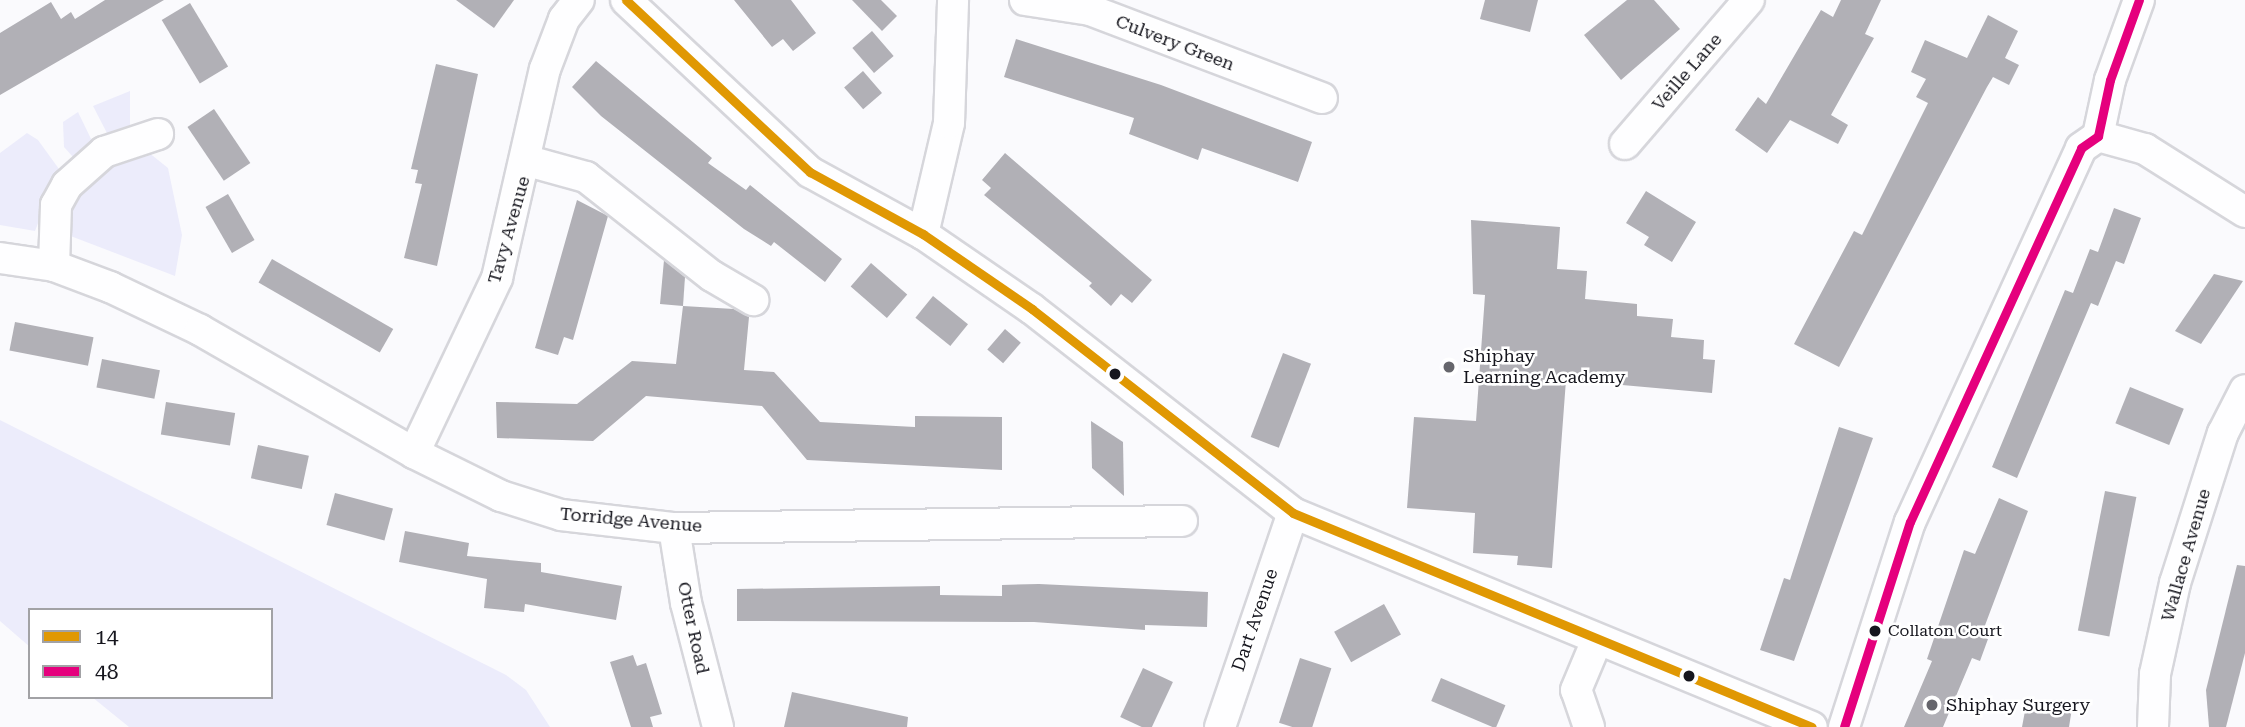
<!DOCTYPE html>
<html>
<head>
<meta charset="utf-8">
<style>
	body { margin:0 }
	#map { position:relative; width:2245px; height:727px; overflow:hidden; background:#fafafd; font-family:"Roboto Serif",serif }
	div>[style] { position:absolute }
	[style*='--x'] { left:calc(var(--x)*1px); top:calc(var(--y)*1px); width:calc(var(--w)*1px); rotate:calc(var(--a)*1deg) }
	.green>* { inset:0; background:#ececfb }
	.building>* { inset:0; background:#b1b0b6; transform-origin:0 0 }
	.roads { filter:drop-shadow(2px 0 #d6d6db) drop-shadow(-2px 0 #d6d6db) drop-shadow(0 2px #d6d6db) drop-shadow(0 -2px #d6d6db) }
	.minor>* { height:30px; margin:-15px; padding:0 15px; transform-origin:15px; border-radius:15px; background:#fefeff }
	.bus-1>* { height:9px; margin:-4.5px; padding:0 4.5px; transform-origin:4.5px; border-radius:4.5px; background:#e09803 }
	.bus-2>* { height:9px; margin:-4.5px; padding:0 4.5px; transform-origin:4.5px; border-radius:4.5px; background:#e5007d }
	.dots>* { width:19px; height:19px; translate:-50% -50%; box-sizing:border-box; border:4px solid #fff; border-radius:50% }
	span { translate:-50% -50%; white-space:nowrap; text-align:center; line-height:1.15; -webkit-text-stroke:5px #fff; paint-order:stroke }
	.bus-label { font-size:16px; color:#16161e }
	.left { translate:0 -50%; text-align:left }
	.street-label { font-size:18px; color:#16161e }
	.poi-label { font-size:18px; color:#16161e }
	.legend { position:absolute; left:28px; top:608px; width:245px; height:91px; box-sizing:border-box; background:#fff; border:2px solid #a2a2a5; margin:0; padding:9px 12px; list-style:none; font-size:21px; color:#16161e }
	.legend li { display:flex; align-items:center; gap:14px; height:35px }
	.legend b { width:35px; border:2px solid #a2a2a5 }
</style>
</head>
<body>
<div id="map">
	<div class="green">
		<i style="clip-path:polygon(130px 91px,130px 126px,109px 137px,93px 106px)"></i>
		<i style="clip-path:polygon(78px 112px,93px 143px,73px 157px,64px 147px,63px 122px)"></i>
		<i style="clip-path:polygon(27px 133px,38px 140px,59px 169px,35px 231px,0 225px,0 153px)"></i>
		<i style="clip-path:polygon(143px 148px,168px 168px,182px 235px,175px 276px,68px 235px,67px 218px,91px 176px)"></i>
		<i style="clip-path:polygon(0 420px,506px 675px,526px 690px,550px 727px,129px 727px,92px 697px,271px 697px,271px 610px,30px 610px,30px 647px,0 621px)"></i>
	</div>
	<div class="building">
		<i style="clip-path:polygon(105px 0,164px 0,0 95px,0 33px,51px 2px,61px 19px,71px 12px,75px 19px)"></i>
		<i style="clip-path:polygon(456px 0,514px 0,494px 28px)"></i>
		<i style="clip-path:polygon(734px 0,791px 0,816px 33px,793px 51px,783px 39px,772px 47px)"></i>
		<i style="clip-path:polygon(852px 0,881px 0,897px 16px,882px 31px)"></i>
		<i style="clip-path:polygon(1485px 0,1538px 0,1530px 32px,1480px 19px)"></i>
		<i style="clip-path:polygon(1627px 0,1654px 0,1680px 29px,1621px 80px,1584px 35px)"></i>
		<i style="clip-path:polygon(1841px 0,1881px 0,1865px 34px,1874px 38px,1831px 115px,1848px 125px,1838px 144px,1790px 120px,1767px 153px,1735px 130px,1758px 97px,1766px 104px,1821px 10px,1833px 17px)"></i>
		<i style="left:190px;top:3px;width:74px;height:33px;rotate:59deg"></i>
		<i style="clip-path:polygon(1988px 15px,2018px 31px,2005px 58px,2019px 65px,2009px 85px,1993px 77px,1987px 87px,1839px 367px,1794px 344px,1854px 231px,1862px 235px,1928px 103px,1916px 97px,1926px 79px,1911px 72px,1925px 40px,1967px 58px)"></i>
		<i style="left:872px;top:31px;width:33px;height:26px;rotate:49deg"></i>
		<i style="clip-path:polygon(1016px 39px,1161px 85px,1312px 142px,1298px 182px,1202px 148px,1198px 160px,1129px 134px,1134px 118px,1004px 77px)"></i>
		<i style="clip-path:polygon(596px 61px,712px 158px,708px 163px,746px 190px,750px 185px,842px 259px,825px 282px,774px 242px,771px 246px,744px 229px,601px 116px,572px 87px)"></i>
		<i style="clip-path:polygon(436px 64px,478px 74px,437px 266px,404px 258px,422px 184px,415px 183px,418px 170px,411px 169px)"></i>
		<i style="left:863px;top:71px;width:29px;height:25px;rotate:49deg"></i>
		<i style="left:214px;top:109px;width:65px;height:32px;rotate:56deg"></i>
		<i style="clip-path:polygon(1005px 153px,1152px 280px,1132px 303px,1121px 294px,1111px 306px,1089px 286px,1092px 283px,984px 195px,991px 188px,982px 180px)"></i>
		<i style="clip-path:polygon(1646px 191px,1696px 222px,1672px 262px,1644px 245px,1649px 237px,1626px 223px)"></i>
		<i style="left:228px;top:194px;width:53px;height:26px;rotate:60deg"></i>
		<i style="clip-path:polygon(577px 200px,608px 216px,573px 340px,564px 337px,558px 355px,535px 348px)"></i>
		<i style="clip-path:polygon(2114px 208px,2141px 218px,2124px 264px,2116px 261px,2098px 306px,2091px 303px,2017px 478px,1992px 467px,2065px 290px,2073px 293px,2090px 249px,2098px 252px)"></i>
		<i style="clip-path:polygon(1471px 220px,1560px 227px,1557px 269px,1587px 271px,1585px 299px,1637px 304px,1637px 316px,1673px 319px,1671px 337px,1704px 340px,1703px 359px,1715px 360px,1712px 393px,1566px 380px,1552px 568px,1517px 565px,1518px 556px,1473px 553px,1475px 513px,1407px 508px,1414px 417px,1476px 421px,1485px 295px,1473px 294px)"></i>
		<i style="left:272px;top:259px;width:140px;height:27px;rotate:30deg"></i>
		<i style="clip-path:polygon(664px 260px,685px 277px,683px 306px,660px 304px)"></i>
		<i style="left:871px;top:263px;width:48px;height:31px;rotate:41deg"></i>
		<i style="clip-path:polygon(2214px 274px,2243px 281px,2201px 344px,2175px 331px)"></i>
		<i style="left:933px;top:296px;width:45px;height:28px;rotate:39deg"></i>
		<i style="clip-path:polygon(683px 306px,734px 309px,749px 317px,744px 370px,774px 372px,820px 422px,915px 427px,915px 416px,1002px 417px,1002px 470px,807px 460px,762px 406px,646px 396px,593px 441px,497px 438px,496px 402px,577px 404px,632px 361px,676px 364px)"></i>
		<i style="left:15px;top:322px;width:80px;height:29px;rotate:11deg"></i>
		<i style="left:1005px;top:329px;width:21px;height:27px;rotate:41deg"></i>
		<i style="left:1283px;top:353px;width:30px;height:90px;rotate:21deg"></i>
		<i style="left:102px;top:359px;width:59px;height:29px;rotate:11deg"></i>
		<i style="left:2130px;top:387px;width:58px;height:39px;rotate:22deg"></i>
		<i style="left:166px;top:402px;width:70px;height:33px;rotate:9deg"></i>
		<i style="clip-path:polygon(1091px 421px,1123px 442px,1124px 496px,1092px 468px)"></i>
		<i style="clip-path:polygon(1839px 427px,1873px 438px,1794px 661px,1760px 650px,1784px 578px,1790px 580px)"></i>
		<i style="left:258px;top:445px;width:52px;height:34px;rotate:12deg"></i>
		<i style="left:2105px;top:491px;width:32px;height:142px;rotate:11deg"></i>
		<i style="left:335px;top:493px;width:60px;height:33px;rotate:15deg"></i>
		<i style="clip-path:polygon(1999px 498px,2028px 511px,1981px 636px,1988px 639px,1980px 661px,1972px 658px,1943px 727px,1904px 727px,1932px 661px,1927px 659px,1964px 550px,1975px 554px)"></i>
		<i style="clip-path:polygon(405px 531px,469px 543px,467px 556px,541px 563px,541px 572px,622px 586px,616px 620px,525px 604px,524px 612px,484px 608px,487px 579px,399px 562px)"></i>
		<i style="clip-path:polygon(2237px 565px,2245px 566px,2245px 653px,2226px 727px,2209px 727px,2206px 690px)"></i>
		<i style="clip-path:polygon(1039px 584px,1208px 592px,1207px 627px,1145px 625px,1145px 630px,1034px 622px,737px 621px,737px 589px,940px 586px,940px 595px,1002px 596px,1002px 585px)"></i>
		<i style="left:1384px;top:604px;width:35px;height:57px;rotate:61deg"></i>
		<i style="clip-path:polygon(633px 655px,637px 666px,646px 663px,662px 714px,650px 717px,653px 727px,631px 727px,610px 662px)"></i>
		<i style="left:1300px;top:658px;width:33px;height:68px;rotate:18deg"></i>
		<i style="left:1143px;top:668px;width:33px;height:54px;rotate:25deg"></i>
		<i style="left:1441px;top:678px;width:70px;height:25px;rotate:23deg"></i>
		<i style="clip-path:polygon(792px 692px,908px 717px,907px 727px,784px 727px)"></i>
		<i style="clip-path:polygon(2027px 700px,2072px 708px,2069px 727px,2022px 727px)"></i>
	</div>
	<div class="roads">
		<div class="minor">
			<i style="--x:626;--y:0;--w:252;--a:43.1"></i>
			<i style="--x:810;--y:172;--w:129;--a:28.8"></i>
			<i style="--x:923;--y:234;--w:132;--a:34.5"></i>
			<i style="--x:1032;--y:309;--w:331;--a:38"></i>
			<i style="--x:1293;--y:513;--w:561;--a:22.41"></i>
			<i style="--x:1025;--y:0;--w:66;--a:8.7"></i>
			<i style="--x:1090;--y:10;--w:248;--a:20.8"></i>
			<i style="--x:2098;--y:136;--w:49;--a:15.5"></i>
			<i style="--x:2145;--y:149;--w:118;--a:32.2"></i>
			<i style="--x:1625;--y:144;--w:190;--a:-49.3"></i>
			<i style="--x:528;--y:161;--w:60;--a:15.4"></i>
			<i style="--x:586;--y:177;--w:160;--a:38.2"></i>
			<i style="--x:712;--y:276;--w:48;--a:30.3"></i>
			<i style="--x:923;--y:234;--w:114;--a:-76.8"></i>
			<i style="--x:949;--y:123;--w:123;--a:-88.1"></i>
			<i style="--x:0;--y:258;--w:55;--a:8.4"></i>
			<i style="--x:54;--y:266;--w:60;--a:20.6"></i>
			<i style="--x:110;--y:287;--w:100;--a:25.5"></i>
			<i style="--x:200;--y:330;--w:247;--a:29.9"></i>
			<i style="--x:414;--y:453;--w:97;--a:26.3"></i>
			<i style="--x:501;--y:496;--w:63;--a:17.6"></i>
			<i style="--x:561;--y:515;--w:114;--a:6.6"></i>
			<i style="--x:674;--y:528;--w:508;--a:-0.79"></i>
			<i style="--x:54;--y:266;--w:61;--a:-88.1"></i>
			<i style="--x:56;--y:205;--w:23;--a:-61"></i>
			<i style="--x:67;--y:185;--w:50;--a:-41.7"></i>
			<i style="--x:104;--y:152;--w:57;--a:-18.4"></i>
			<i style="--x:414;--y:453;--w:194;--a:-64.6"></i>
			<i style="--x:497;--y:278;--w:214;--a:-77.1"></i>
			<i style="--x:545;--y:69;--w:53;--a:-69.2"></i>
			<i style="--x:564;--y:19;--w:24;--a:-52"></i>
			<i style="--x:674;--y:528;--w:76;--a:80.9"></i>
			<i style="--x:686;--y:603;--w:128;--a:75.5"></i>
			<i style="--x:1220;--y:727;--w:226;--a:-71.2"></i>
			<i style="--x:1589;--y:727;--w:39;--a:-109"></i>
			<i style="--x:1576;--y:690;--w:54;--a:-67.2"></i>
			<i style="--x:1844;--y:727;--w:215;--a:-72.2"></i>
			<i style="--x:1910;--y:522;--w:411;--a:-65.4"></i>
			<i style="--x:2081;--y:148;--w:21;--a:-35"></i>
			<i style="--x:2098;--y:136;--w:57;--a:-77.9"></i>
			<i style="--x:2110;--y:80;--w:85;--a:-70.1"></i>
			<i style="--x:2153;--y:727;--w:53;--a:-87.8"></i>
			<i style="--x:2155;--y:674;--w:93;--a:-77.6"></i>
			<i style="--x:2175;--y:583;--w:157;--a:-72.3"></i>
			<i style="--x:2223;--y:433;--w:48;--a:-62.9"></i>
		</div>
	</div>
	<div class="bus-1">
		<i style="--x:626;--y:0;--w:252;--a:43.1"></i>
		<i style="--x:810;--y:172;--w:129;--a:28.8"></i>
		<i style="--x:923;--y:234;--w:132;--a:34.5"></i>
		<i style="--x:1032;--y:309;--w:331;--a:38"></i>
		<i style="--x:1293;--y:513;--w:561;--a:22.41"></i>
	</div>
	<div class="bus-2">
		<i style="--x:1844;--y:727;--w:215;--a:-72.2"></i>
		<i style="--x:1910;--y:522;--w:411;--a:-65.4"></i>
		<i style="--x:2081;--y:148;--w:21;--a:-35"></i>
		<i style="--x:2098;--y:136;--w:57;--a:-77.9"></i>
		<i style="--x:2110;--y:80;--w:85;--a:-70.1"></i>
	</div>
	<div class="dots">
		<i style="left:1449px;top:367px;background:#66666c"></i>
		<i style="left:1115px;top:374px;background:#16161e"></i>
		<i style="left:1875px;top:631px;background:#16161e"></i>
		<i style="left:1689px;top:676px;background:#16161e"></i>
		<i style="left:1932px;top:705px;background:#66666c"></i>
	</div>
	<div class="bus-label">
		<span class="left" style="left:1888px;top:631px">Collaton Court</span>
	</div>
	<div class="street-label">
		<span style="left:1175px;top:43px;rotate:21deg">Culvery Green</span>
		<span style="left:1687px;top:72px;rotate:-49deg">Veille Lane</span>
		<span style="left:509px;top:230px;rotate:-74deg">Tavy Avenue</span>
		<span style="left:631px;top:520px;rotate:5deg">Torridge Avenue</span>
		<span style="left:2186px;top:555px;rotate:-74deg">Wallace Avenue</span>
		<span style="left:1255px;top:620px;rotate:-71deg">Dart Avenue</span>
		<span style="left:693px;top:628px;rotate:78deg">Otter Road</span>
	</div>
	<div class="poi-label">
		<span class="left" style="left:1463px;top:367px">Shiphay<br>Learning Academy</span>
		<span class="left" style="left:1946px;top:705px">Shiphay Surgery</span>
	</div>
	<ul class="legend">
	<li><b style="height:9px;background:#e09803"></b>14</li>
	<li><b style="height:9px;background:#e5007d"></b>48</li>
	</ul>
</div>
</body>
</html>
